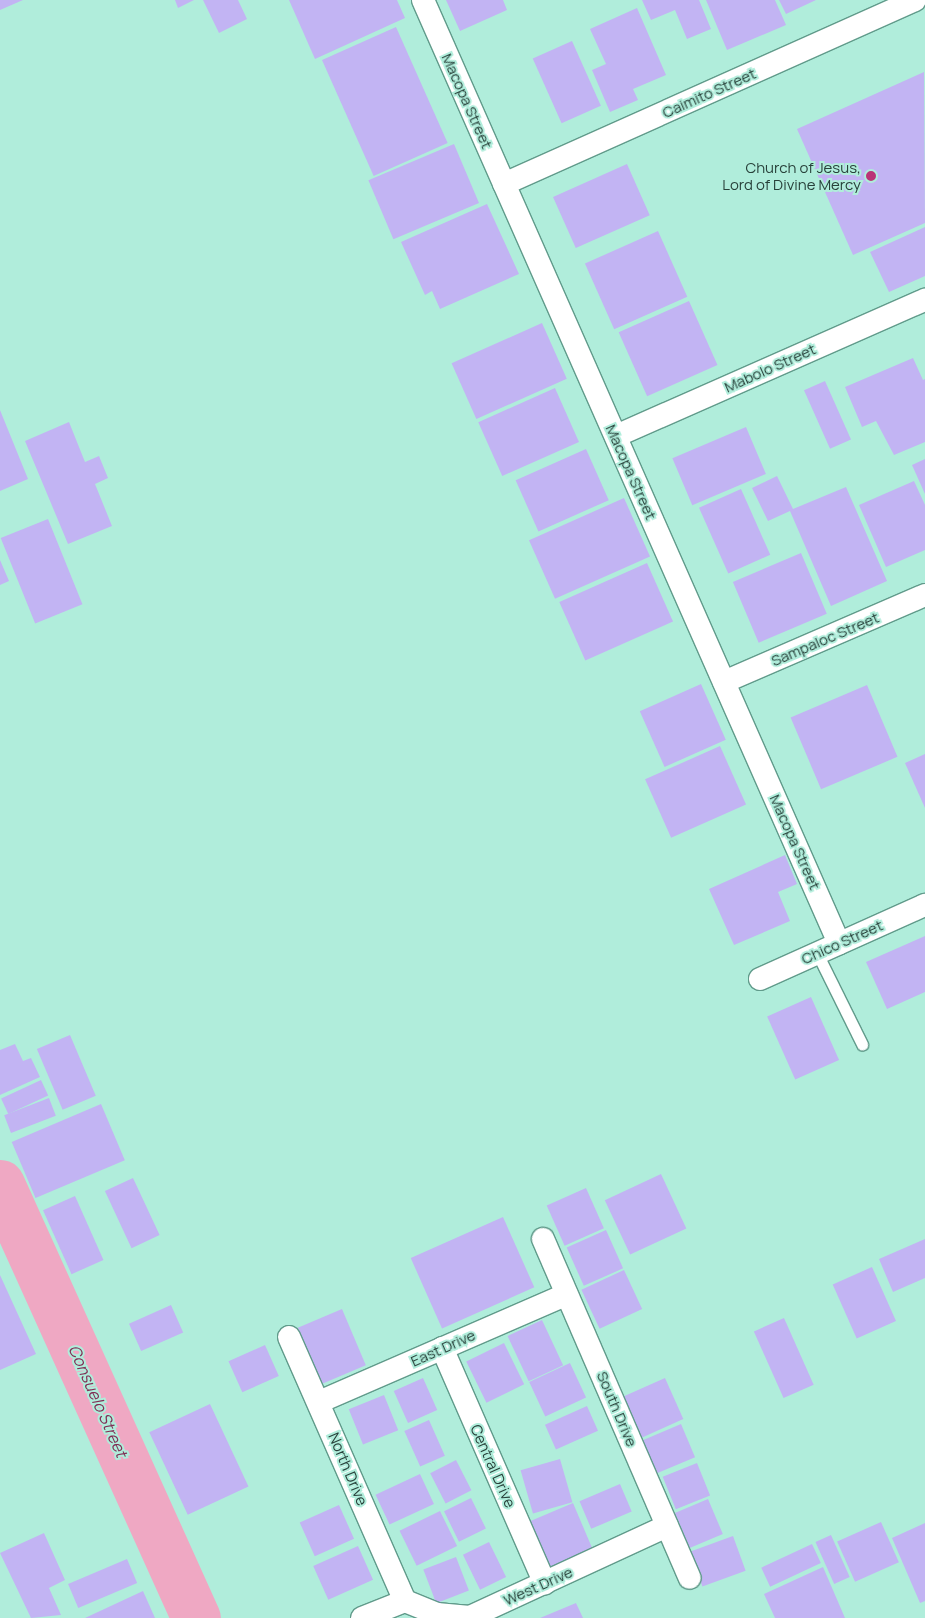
<!DOCTYPE html>
<html>
<head>
<meta charset="utf-8">
<style>
	body { margin:0 }
	#map { position:relative; width:925px; height:1618px; overflow:hidden; background:#b0eddb; font-family:Manrope,sans-serif }
	div>[style] { position:absolute }
	[style*='--x'] { left:calc(var(--x)*1px); top:calc(var(--y)*1px); width:calc(var(--w)*1px); rotate:calc(var(--a)*1deg) }
	.river>* { height:49px; margin:-24.5px; padding:0 24.5px; transform-origin:24.5px; border-radius:24.5px; background:#efa8c3 }
	.building>* { inset:0; background:#c2b4f3; transform-origin:0 0 }
	.roads { filter:drop-shadow(1px 0 #619b8b) drop-shadow(-1px 0 #619b8b) drop-shadow(0 1px #619b8b) drop-shadow(0 -1px #619b8b) }
	.lane>* { height:11px; margin:-5.5px; padding:0 5.5px; transform-origin:5.5px; border-radius:5.5px; background:#fff }
	.street>* { height:22px; margin:-11px; padding:0 11px; transform-origin:11px; border-radius:11px; background:#fff }
	.dots>* { width:14px; height:14px; translate:-50% -50%; box-sizing:border-box; border:2px solid #b0eddb; border-radius:50% }
	span { translate:-50% -50%; white-space:nowrap; text-align:center; line-height:1.15; -webkit-text-stroke:4px #b0eddb; paint-order:stroke }
	.street-label { font-size:15px; color:#28413a }
	.poi-label { font-size:15px; color:#28413a }
	.right { translate:-100% -50%; text-align:right }
	.water-label { font-size:16px; color:#812f55; font-style:italic }
</style>
</head>
<body>
<div id="map">
	<div class="river">
		<i style="--x:0;--y:1184;--w:476;--a:65.7"></i>
	</div>
	<div class="building">
		<i style="clip-path:polygon(0 0,23px 0,0 10px)"></i>
		<i style="clip-path:polygon(175px 0,194px 0,178px 8px)"></i>
		<i style="clip-path:polygon(203px 0,238px 0,247px 19px,219px 33px)"></i>
		<i style="clip-path:polygon(289px 0,397px 0,405px 18px,315px 59px)"></i>
		<i style="clip-path:polygon(446px 0,503px 0,507px 10px,460px 31px)"></i>
		<i style="clip-path:polygon(642px 0,699px 0,711px 29px,687px 39px,675px 10px,651px 20px)"></i>
		<i style="clip-path:polygon(706px 0,775px 0,786px 25px,727px 50px)"></i>
		<i style="clip-path:polygon(779px 0,816px 0,786px 14px)"></i>
		<i style="clip-path:polygon(637px 8px,666px 75px,633px 89px,638px 100px,610px 112px,592px 70px,606px 64px,590px 29px)"></i>
		<i style="left:396px;top:27px;width:127px;height:81px;rotate:66deg"></i>
		<i style="left:572px;top:41px;width:71px;height:43px;rotate:66deg"></i>
		<i style="clip-path:polygon(924px 72px,925px 223px,853px 255px,797px 129px)"></i>
		<i style="left:454px;top:144px;width:64px;height:93px;rotate:67deg"></i>
		<i style="left:627px;top:164px;width:56px;height:81px;rotate:66deg"></i>
		<i style="clip-path:polygon(487px 204px,519px 274px,440px 309px,432px 291px,425px 295px,401px 242px)"></i>
		<i style="clip-path:polygon(925px 227px,925px 276px,889px 292px,870px 252px)"></i>
		<i style="left:658px;top:231px;width:72px;height:80px;rotate:66deg"></i>
		<i style="left:689px;top:301px;width:70px;height:77px;rotate:66deg"></i>
		<i style="left:542px;top:323px;width:61px;height:99px;rotate:66deg"></i>
		<i style="clip-path:polygon(913px 358px,923px 380px,925px 379px,925px 442px,894px 455px,876px 421px,862px 427px,845px 387px)"></i>
		<i style="left:825px;top:381px;width:64px;height:23px;rotate:66deg"></i>
		<i style="left:555px;top:388px;width:59px;height:84px;rotate:66deg"></i>
		<i style="clip-path:polygon(0 410px,28px 479px,0 491px)"></i>
		<i style="clip-path:polygon(69px 422px,85px 462px,99px 456px,108px 478px,95px 484px,112px 526px,68px 544px,25px 441px)"></i>
		<i style="left:746px;top:427px;width:51px;height:80px;rotate:67deg"></i>
		<i style="left:586px;top:449px;width:56px;height:77px;rotate:66deg"></i>
		<i style="clip-path:polygon(925px 459px,925px 494px,912px 465px)"></i>
		<i style="clip-path:polygon(777px 476px,793px 509px,846px 487px,887px 581px,831px 606px,790px 511px,768px 521px,752px 488px)"></i>
		<i style="clip-path:polygon(914px 481px,925px 505px,925px 550px,886px 567px,859px 505px)"></i>
		<i style="left:741px;top:489px;width:72px;height:46px;rotate:66deg"></i>
		<i style="left:624px;top:498px;width:64px;height:104px;rotate:66deg"></i>
		<i style="left:48px;top:519px;width:92px;height:51px;rotate:68deg"></i>
		<i style="left:801px;top:553px;width:66px;height:74px;rotate:67deg"></i>
		<i style="clip-path:polygon(0 560px,9px 581px,0 585px)"></i>
		<i style="left:647px;top:563px;width:64px;height:96px;rotate:66deg"></i>
		<i style="left:701px;top:684px;width:61px;height:67px;rotate:66deg"></i>
		<i style="left:867px;top:685px;width:78px;height:83px;rotate:67deg"></i>
		<i style="left:720px;top:746px;width:64px;height:82px;rotate:66deg"></i>
		<i style="clip-path:polygon(925px 754px,925px 808px,905px 763px)"></i>
		<i style="clip-path:polygon(785px 855px,797px 884px,778px 892px,790px 921px,734px 945px,709px 889px)"></i>
		<i style="clip-path:polygon(925px 936px,925px 992px,887px 1009px,866px 962px)"></i>
		<i style="left:811px;top:997px;width:69px;height:48px;rotate:66deg"></i>
		<i style="left:70px;top:1035px;width:66px;height:36px;rotate:67deg"></i>
		<i style="clip-path:polygon(15px 1044px,23px 1061px,31px 1058px,40px 1077px,0 1095px,0 1050px)"></i>
		<i style="left:41px;top:1080px;width:17px;height:44px;rotate:65deg"></i>
		<i style="left:49px;top:1098px;width:19px;height:48px;rotate:69deg"></i>
		<i style="left:101px;top:1104px;width:61px;height:97px;rotate:67deg"></i>
		<i style="left:661px;top:1174px;width:60px;height:62px;rotate:65deg"></i>
		<i style="left:133px;top:1178px;width:63px;height:31px;rotate:65deg"></i>
		<i style="left:586px;top:1188px;width:44px;height:43px;rotate:66deg"></i>
		<i style="left:75px;top:1196px;width:70px;height:35px;rotate:66deg"></i>
		<i style="left:503px;top:1217px;width:77px;height:101px;rotate:66deg"></i>
		<i style="left:606px;top:1230px;width:42px;height:43px;rotate:66deg"></i>
		<i style="clip-path:polygon(925px 1239px,925px 1278px,893px 1292px,879px 1259px)"></i>
		<i style="left:872px;top:1267px;width:59px;height:43px;rotate:66deg"></i>
		<i style="left:624px;top:1270px;width:43px;height:47px;rotate:65deg"></i>
		<i style="clip-path:polygon(0 1275px,36px 1354px,0 1370px)"></i>
		<i style="left:171px;top:1305px;width:30px;height:46px;rotate:66deg"></i>
		<i style="left:342px;top:1309px;width:61px;height:48px;rotate:67deg"></i>
		<i style="left:784px;top:1318px;width:73px;height:33px;rotate:66deg"></i>
		<i style="left:542px;top:1320px;width:50px;height:38px;rotate:65deg"></i>
		<i style="left:504px;top:1343px;width:46px;height:42px;rotate:64deg"></i>
		<i style="left:265px;top:1345px;width:34px;height:40px;rotate:66deg"></i>
		<i style="left:570px;top:1363px;width:38px;height:45px;rotate:65deg"></i>
		<i style="left:423px;top:1378px;width:35px;height:32px;rotate:66deg"></i>
		<i style="left:665px;top:1378px;width:45px;height:48px;rotate:66deg"></i>
		<i style="left:384px;top:1395px;width:38px;height:38px;rotate:68deg"></i>
		<i style="left:210px;top:1404px;width:91px;height:67px;rotate:65deg"></i>
		<i style="left:587px;top:1406px;width:27px;height:46px;rotate:66deg"></i>
		<i style="left:429px;top:1420px;width:39px;height:27px;rotate:66deg"></i>
		<i style="left:681px;top:1424px;width:36px;height:44px;rotate:67deg"></i>
		<i style="left:560px;top:1459px;width:45px;height:41px;rotate:74deg"></i>
		<i style="left:456px;top:1460px;width:34px;height:29px;rotate:63deg"></i>
		<i style="left:697px;top:1463px;width:35px;height:37px;rotate:68deg"></i>
		<i style="left:420px;top:1474px;width:33px;height:49px;rotate:65deg"></i>
		<i style="left:620px;top:1484px;width:30px;height:44px;rotate:67deg"></i>
		<i style="left:471px;top:1498px;width:34px;height:30px;rotate:64deg"></i>
		<i style="left:708px;top:1499px;width:38px;height:36px;rotate:67deg"></i>
		<i style="left:573px;top:1503px;width:50px;height:50px;rotate:67deg"></i>
		<i style="left:339px;top:1505px;width:37px;height:43px;rotate:66deg"></i>
		<i style="left:440px;top:1511px;width:39px;height:45px;rotate:64deg"></i>
		<i style="left:881px;top:1522px;width:44px;height:48px;rotate:66deg"></i>
		<i style="clip-path:polygon(925px 1523px,925px 1601px,920px 1603px,892px 1538px)"></i>
		<i style="clip-path:polygon(44px 1533px,65px 1580px,49px 1588px,61px 1615px,31px 1618px,0 1553px)"></i>
		<i style="left:831px;top:1535px;width:46px;height:17px;rotate:66deg"></i>
		<i style="left:733px;top:1536px;width:37px;height:46px;rotate:70deg"></i>
		<i style="left:489px;top:1542px;width:39px;height:29px;rotate:64deg"></i>
		<i style="left:812px;top:1544px;width:21px;height:56px;rotate:65deg"></i>
		<i style="left:358px;top:1546px;width:37px;height:49px;rotate:66deg"></i>
		<i style="left:456px;top:1557px;width:36px;height:35px;rotate:69deg"></i>
		<i style="left:127px;top:1559px;width:26px;height:64px;rotate:67deg"></i>
		<i style="clip-path:polygon(823px 1567px,845px 1618px,775px 1618px,764px 1594px)"></i>
		<i style="clip-path:polygon(143px 1591px,155px 1618px,85px 1618px)"></i>
		<i style="clip-path:polygon(576px 1603px,583px 1618px,540px 1618px)"></i>
	</div>
	<div class="roads">
		<div class="lane">
			<i style="--x:817;--y:953;--w:102;--a:63.7"></i>
		</div>
		<div class="street">
			<i style="--x:423;--y:0;--w:1031;--a:66.2"></i>
			<i style="--x:504;--y:184;--w:450;--a:-24.1"></i>
			<i style="--x:616;--y:436;--w:338;--a:-23.8"></i>
			<i style="--x:724;--y:682;--w:219;--a:-23.4"></i>
			<i style="--x:760;--y:979;--w:181;--a:-24.2"></i>
			<i style="--x:543;--y:1239;--w:369;--a:66.6"></i>
			<i style="--x:289;--y:1337;--w:288;--a:66.3"></i>
			<i style="--x:442;--y:1348;--w:257;--a:66.4"></i>
			<i style="--x:319;--y:1402;--w:270;--a:-23.5"></i>
			<i style="--x:405;--y:1601;--w:35;--a:22"></i>
			<i style="--x:437;--y:1614;--w:33;--a:5"></i>
			<i style="--x:470;--y:1617;--w:217;--a:-24.8"></i>
			<i style="--x:362;--y:1618;--w:46;--a:-21.6"></i>
		</div>
	</div>
	<div class="dots">
		<i style="left:871px;top:176px;background:#ba3476"></i>
	</div>
	<div class="street-label">
		<span style="left:709px;top:93px;rotate:-24deg">Caimito Street</span>
		<span style="left:467px;top:101px;rotate:66deg">Macopa Street</span>
		<span style="left:770px;top:368px;rotate:-24deg">Mabolo Street</span>
		<span style="left:631px;top:472px;rotate:66deg">Macopa Street</span>
		<span style="left:825px;top:639px;rotate:-23deg">Sampaloc Street</span>
		<span style="left:795px;top:842px;rotate:66deg">Macopa Street</span>
		<span style="left:842px;top:942px;rotate:-24deg">Chico Street</span>
		<span style="left:443px;top:1348px;rotate:-24deg">East Drive</span>
		<span style="left:617px;top:1409px;rotate:67deg">South Drive</span>
		<span style="left:493px;top:1466px;rotate:66deg">Central Drive</span>
		<span style="left:348px;top:1469px;rotate:67deg">North Drive</span>
		<span style="left:538px;top:1586px;rotate:-24deg">West Drive</span>
	</div>
	<div class="poi-label">
		<span class="right" style="left:861px;top:176px">Church of Jesus,<br>Lord of Divine Mercy</span>
	</div>
	<div class="water-label">
		<span style="left:98px;top:1401px;rotate:66deg">Consuelo Street</span>
	</div>
</div>
</body>
</html>
